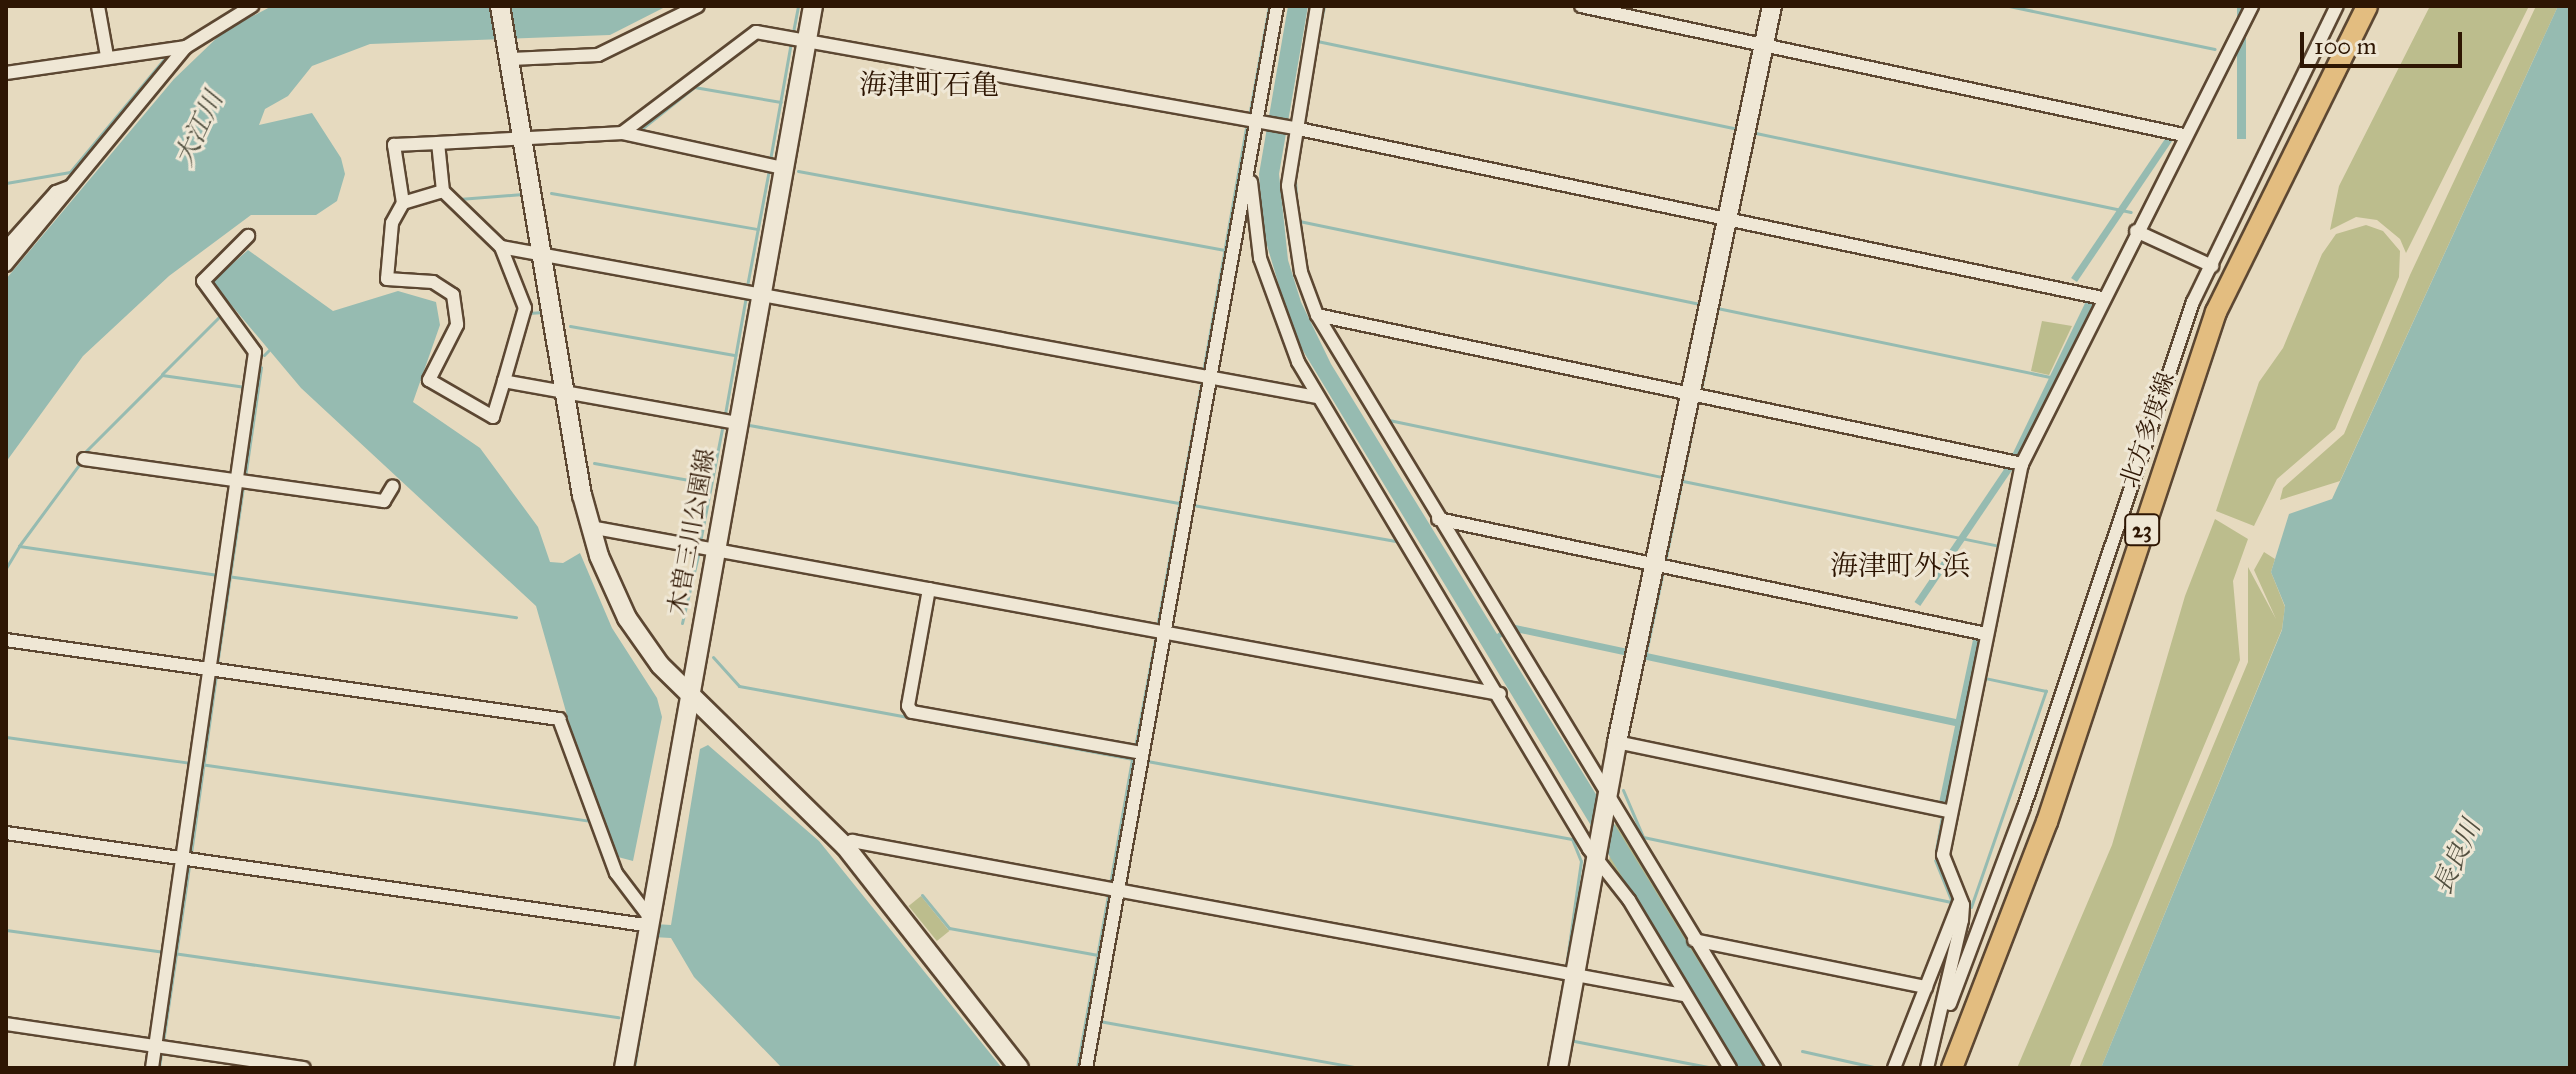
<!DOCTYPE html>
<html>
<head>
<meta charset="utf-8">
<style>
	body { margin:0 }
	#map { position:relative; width:2576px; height:1074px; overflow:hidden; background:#e6dabf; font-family:"IM FELL Great Primer","Noto Serif JP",serif }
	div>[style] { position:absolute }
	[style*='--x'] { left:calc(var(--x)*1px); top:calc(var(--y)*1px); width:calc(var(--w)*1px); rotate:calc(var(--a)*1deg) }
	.green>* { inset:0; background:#bcbd8d; transform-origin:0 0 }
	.water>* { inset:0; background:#96bbb1; transform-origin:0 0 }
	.stream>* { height:3px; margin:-1.5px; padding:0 1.5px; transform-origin:1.5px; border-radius:1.5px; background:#96bbb1 }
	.roads { filter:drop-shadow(2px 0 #5c4732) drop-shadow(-2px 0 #5c4732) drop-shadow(0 2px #5c4732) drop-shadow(0 -2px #5c4732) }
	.street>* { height:12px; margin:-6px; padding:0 6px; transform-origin:6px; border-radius:6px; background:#efe7d5 }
	.secondary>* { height:18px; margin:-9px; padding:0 9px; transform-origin:9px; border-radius:9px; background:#efe7d5 }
	.primary>* { height:20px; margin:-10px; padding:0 10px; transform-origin:10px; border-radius:10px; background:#e3bd80 }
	span { translate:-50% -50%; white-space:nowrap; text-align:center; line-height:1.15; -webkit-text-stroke:6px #efe7d5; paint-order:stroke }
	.shield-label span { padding:2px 6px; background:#efe7d5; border:2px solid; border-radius:6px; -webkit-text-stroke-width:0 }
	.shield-label { font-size:22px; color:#2e1603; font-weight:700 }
	.street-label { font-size:24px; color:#2e1603 }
	.water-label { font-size:26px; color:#525040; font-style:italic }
	.quarter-label { font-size:28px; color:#2e1603 }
	.frame { position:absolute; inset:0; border:8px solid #2e1603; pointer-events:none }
	.scale { position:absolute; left:2300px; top:32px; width:162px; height:36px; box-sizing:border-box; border:4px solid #2e1603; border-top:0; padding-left:10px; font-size:24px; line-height:28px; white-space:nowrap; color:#2e1603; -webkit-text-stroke:6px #efe7d5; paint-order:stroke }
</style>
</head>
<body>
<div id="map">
	<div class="green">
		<i style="clip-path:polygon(2430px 6px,2529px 6px,2406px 253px,2400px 239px,2377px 220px,2356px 217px,2330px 230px,2339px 186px)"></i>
		<i style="clip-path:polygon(2536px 6px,2558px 6px,2340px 481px,2280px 500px,2283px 488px,2344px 434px,2410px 275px)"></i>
		<i style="clip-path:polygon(2366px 225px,2383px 231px,2400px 251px,2399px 277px,2335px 429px,2277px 479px,2254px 526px,2216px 511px,2259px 382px,2283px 348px,2322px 254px,2336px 234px)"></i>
		<i style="clip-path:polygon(2042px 321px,2072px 326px,2049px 375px,2031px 371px)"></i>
		<i style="clip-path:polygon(2215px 519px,2248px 539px,2233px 581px,2240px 660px,2069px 1068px,2017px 1068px,2112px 845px,2185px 596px)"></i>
		<i style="clip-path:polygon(2264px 552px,2275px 559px,2271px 572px,2285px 607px,2282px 629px,2101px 1068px,2079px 1068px,2248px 662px,2248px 567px,2276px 619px,2254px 570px)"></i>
		<i style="clip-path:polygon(1617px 814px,1678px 922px,1769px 1068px,1735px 1068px,1608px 866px)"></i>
		<i style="left:921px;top:896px;width:45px;height:16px;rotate:51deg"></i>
	</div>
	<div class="water">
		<i style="clip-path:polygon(272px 6px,667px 6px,610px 35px,370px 44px,312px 66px,288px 96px,265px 109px,259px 125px,312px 113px,341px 158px,345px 174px,337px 201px,316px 215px,251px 215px,169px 276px,83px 356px,6px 462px,6px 279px,174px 79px,224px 31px)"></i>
		<i style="clip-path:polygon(1288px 6px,1308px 6px,1279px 174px,1288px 260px,1301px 302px,1331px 364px,1497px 634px,1511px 624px,1956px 719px,1974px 635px,1980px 637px,1946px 806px,1939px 803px,1955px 726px,1511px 631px,1500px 638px,1764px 1068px,1738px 1068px,1294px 336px,1263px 232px,1259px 174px)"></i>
		<i style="left:2237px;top:6px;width:9px;height:133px"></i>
		<i style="clip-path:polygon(2558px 6px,2570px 6px,2570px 1068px,2101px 1068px,2282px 630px,2285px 606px,2271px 572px,2289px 514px,2332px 499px)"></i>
		<i style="left:2169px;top:133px;width:7px;height:175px;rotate:34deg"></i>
		<i style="clip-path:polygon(248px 250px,333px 311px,398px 291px,436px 302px,440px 325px,413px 402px,480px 448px,538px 527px,550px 562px,563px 563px,580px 553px,612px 628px,657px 698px,662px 717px,633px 861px,618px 857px,582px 768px,536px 606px,301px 388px,212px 282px)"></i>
		<i style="clip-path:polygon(2088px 297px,2095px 304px,2020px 457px,2012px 455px)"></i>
		<i style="left:2009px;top:462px;width:7px;height:169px;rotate:34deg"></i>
		<i style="clip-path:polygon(708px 745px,819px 841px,1002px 1068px,782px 1068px,694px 977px,671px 938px,653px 937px,655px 924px,671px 925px,700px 749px)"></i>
	</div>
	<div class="stream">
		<i style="--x:104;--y:6;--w:46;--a:79.9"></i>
		<i style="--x:2009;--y:6;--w:210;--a:11.8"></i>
		<i style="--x:1319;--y:30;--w:25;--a:-78"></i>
		<i style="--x:793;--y:32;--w:26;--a:-79"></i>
		<i style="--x:1317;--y:41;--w:430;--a:11.8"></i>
		<i style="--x:734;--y:56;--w:51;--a:142.2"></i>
		<i style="--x:694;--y:87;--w:88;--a:9.8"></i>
		<i style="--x:1249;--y:116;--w:112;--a:-79.7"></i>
		<i style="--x:640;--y:130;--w:68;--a:-38.4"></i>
		<i style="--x:1751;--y:132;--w:388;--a:11.9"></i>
		<i style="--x:770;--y:160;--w:120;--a:-79.9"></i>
		<i style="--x:798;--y:171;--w:434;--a:10.5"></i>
		<i style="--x:1295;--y:181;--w:16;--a:86"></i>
		<i style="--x:6;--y:183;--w:65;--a:-9.8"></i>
		<i style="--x:70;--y:172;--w:148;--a:-50.2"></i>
		<i style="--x:551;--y:193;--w:210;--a:9.9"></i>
		<i style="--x:459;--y:199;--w:64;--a:-4.5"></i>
		<i style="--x:1737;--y:215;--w:100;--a:-77.9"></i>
		<i style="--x:1299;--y:221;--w:413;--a:11.7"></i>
		<i style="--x:747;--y:286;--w:118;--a:-79.3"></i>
		<i style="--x:1717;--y:308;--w:340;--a:11.7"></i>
		<i style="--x:528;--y:313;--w:16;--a:-4"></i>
		<i style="--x:570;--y:326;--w:168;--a:10"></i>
		<i style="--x:264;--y:355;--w:7;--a:-45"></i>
		<i style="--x:1203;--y:372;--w:247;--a:-80"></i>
		<i style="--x:162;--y:374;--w:83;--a:-45"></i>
		<i style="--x:1701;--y:389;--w:167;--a:-78.3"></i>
		<i style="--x:725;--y:414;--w:120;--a:-79.9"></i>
		<i style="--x:1384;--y:419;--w:288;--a:11.8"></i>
		<i style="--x:749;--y:425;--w:438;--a:10.3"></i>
		<i style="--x:85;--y:452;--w:109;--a:-45"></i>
		<i style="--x:162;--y:375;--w:84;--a:8.2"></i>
		<i style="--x:594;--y:463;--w:119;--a:10.2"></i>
		<i style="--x:245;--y:477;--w:111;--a:-81.7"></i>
		<i style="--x:1678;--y:480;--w:325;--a:11.6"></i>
		<i style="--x:1193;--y:505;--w:210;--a:10.1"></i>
		<i style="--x:700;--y:542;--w:120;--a:-79"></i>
		<i style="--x:19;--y:546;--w:104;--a:-53.6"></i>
		<i style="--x:1665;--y:562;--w:140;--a:-78.4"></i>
		<i style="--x:6;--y:568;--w:26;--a:-59"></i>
		<i style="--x:19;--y:546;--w:201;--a:8.3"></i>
		<i style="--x:227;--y:576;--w:292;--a:8.1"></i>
		<i style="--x:682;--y:623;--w:74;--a:-76.7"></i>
		<i style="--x:1157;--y:627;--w:251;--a:-79.7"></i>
		<i style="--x:1646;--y:653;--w:84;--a:-78.3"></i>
		<i style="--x:713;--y:657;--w:39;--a:48"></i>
		<i style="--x:739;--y:686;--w:177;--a:10.4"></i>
		<i style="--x:217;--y:665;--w:180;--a:-81.7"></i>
		<i style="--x:933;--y:722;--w:202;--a:10.5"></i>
		<i style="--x:6;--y:737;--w:186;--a:8"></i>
		<i style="--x:1135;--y:747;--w:114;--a:-79.4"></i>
		<i style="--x:1147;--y:761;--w:432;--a:10.4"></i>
		<i style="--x:1572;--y:839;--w:24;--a:68"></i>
		<i style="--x:1581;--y:861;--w:107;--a:98.1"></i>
		<i style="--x:200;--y:764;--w:394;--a:8.3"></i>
		<i style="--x:1623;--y:790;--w:51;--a:66.9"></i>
		<i style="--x:1643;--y:837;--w:316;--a:11.9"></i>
		<i style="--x:1936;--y:850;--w:35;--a:-80"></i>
		<i style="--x:191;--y:853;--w:179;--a:-82"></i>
		<i style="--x:1110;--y:884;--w:127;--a:-80"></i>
		<i style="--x:922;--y:895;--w:43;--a:50.7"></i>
		<i style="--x:949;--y:928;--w:150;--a:10.3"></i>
		<i style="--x:1971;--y:907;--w:229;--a:-70.9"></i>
		<i style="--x:2046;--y:691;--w:62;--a:-168"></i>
		<i style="--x:6;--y:930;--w:160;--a:7.9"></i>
		<i style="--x:173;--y:953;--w:450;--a:8.2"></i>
		<i style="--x:1931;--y:957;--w:59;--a:-69.1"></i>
		<i style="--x:1952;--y:902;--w:45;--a:-112"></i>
		<i style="--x:1099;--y:1021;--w:266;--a:10.2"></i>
		<i style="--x:1569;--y:1040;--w:147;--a:11"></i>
		<i style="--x:163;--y:1042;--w:178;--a:-81.6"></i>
		<i style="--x:1802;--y:1051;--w:78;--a:12.6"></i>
		<i style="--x:159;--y:1068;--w:14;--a:-82"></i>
		<i style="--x:634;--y:1068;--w:44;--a:-80.8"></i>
		<i style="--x:1077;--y:1068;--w:176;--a:-79.8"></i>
		<i style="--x:1548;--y:1068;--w:91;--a:-79.9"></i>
	</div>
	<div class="roads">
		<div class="street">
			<i style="--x:98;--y:6;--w:51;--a:79.8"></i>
			<i style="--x:1317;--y:6;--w:182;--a:99.2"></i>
			<i style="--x:1288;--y:186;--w:87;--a:81.4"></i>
			<i style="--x:1301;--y:272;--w:46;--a:69.6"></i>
			<i style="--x:1317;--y:315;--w:881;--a:58.75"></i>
			<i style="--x:1581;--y:6;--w:617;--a:12.08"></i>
			<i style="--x:511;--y:59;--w:87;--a:-2.6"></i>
			<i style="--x:598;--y:55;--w:111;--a:-26.1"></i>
			<i style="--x:6;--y:73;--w:182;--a:-8.2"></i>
			<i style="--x:622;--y:133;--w:165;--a:12.3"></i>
			<i style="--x:1251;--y:182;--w:77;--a:83.2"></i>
			<i style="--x:1260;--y:258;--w:111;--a:69.9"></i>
			<i style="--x:1298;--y:362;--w:567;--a:59.14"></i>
			<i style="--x:1589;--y:849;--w:65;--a:51.9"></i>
			<i style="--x:1629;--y:900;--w:196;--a:59"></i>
			<i style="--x:443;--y:191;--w:42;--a:163.3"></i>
			<i style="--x:403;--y:203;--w:23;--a:119"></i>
			<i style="--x:392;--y:223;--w:56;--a:95.1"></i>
			<i style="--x:387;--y:279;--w:46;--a:3.7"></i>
			<i style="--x:433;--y:282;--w:24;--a:33"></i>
			<i style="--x:453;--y:295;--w:30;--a:82"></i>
			<i style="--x:457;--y:325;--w:62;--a:117"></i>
			<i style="--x:429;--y:380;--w:74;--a:30"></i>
			<i style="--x:493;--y:417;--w:38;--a:-73"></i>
			<i style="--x:403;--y:203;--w:59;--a:-98.8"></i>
			<i style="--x:394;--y:145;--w:44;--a:-2.6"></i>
			<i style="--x:2136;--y:231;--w:84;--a:24.7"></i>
			<i style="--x:501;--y:247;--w:830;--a:10.42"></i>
			<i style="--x:6;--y:248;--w:75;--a:-48.2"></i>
			<i style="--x:56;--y:192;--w:14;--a:-21"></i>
			<i style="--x:6;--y:265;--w:283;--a:-50.5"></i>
			<i style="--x:186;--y:47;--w:78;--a:-31.8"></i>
			<i style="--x:1317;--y:315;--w:721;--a:11.93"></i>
			<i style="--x:737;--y:423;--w:237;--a:-169.8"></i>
			<i style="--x:504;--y:381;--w:76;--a:-74"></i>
			<i style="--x:525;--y:308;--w:66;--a:-111.5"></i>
			<i style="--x:501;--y:247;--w:81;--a:-136"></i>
			<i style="--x:443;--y:191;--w:48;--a:-95.9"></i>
			<i style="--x:438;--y:143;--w:184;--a:-3.1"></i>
			<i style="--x:622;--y:133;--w:168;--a:-37"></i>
			<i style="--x:756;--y:32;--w:546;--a:10.12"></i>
			<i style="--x:1294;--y:128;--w:826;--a:11.88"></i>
			<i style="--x:84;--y:459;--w:303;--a:8"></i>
			<i style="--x:384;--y:501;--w:17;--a:-59"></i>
			<i style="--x:1438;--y:519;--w:560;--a:11.85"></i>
			<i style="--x:590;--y:527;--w:925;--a:10.4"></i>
			<i style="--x:929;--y:589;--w:119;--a:100.2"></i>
			<i style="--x:908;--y:706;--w:7;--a:56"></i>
			<i style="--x:912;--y:712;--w:234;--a:10.1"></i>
			<i style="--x:6;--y:640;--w:559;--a:8.13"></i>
			<i style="--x:559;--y:719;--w:164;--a:69.7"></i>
			<i style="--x:616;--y:873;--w:51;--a:52.9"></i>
			<i style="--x:1617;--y:742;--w:341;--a:11.8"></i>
			<i style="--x:6;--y:833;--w:646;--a:8.19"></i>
			<i style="--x:845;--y:846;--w:9;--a:-36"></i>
			<i style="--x:852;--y:841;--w:846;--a:10.49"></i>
			<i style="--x:1694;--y:940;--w:237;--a:11.5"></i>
			<i style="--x:1950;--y:1004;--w:210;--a:-69.4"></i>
			<i style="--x:2024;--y:807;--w:533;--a:-71.5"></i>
			<i style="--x:2193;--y:302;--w:329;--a:-64.1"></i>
			<i style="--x:6;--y:1024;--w:301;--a:8.4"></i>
			<i style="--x:152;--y:1068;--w:723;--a:-81.81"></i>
			<i style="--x:255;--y:352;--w:88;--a:-126.2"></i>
			<i style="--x:203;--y:281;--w:64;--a:-45"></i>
			<i style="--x:1086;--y:1068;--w:1079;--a:-79.8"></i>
			<i style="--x:1894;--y:1068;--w:177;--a:-68.5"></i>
			<i style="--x:1927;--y:1068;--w:152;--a:-76.7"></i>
			<i style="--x:1962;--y:920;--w:15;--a:-86"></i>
			<i style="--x:1963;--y:905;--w:54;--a:-111.8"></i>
			<i style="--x:1943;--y:855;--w:399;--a:-78.6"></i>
			<i style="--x:2022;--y:464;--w:513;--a:-63.33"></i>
		</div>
		<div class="secondary">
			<i style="--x:500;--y:6;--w:496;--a:80.5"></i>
			<i style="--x:582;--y:495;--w:63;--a:74.4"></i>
			<i style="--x:599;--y:556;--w:68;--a:65.7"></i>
			<i style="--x:627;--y:618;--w:57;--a:54.9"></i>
			<i style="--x:660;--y:665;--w:259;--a:44.4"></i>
			<i style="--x:845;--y:846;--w:282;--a:51.9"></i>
			<i style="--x:624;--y:1068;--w:1079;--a:-79.91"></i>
			<i style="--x:1558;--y:1068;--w:331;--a:-79.7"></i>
			<i style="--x:1617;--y:742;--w:752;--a:-78.11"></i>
		</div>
		<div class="primary">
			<i style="--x:1952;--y:1068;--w:264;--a:-68.9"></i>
			<i style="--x:2047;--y:822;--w:537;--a:-71.67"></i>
			<i style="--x:2216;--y:312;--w:341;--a:-63.7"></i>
		</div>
	</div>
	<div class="shield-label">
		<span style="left:2142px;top:530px">23</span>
	</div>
	<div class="street-label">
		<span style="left:2148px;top:430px;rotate:-71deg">北方多度線</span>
		<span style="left:692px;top:532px;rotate:-80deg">木曽三川公園線</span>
	</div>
	<div class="water-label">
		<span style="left:199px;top:129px;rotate:-65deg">大江川</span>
		<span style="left:2457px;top:857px;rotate:-66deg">長良川</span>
	</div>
	<div class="quarter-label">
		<span style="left:929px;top:85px">海津町石亀</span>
		<span style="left:1900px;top:566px">海津町外浜</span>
	</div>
	<div class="frame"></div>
	<div class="scale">100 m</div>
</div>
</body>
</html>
